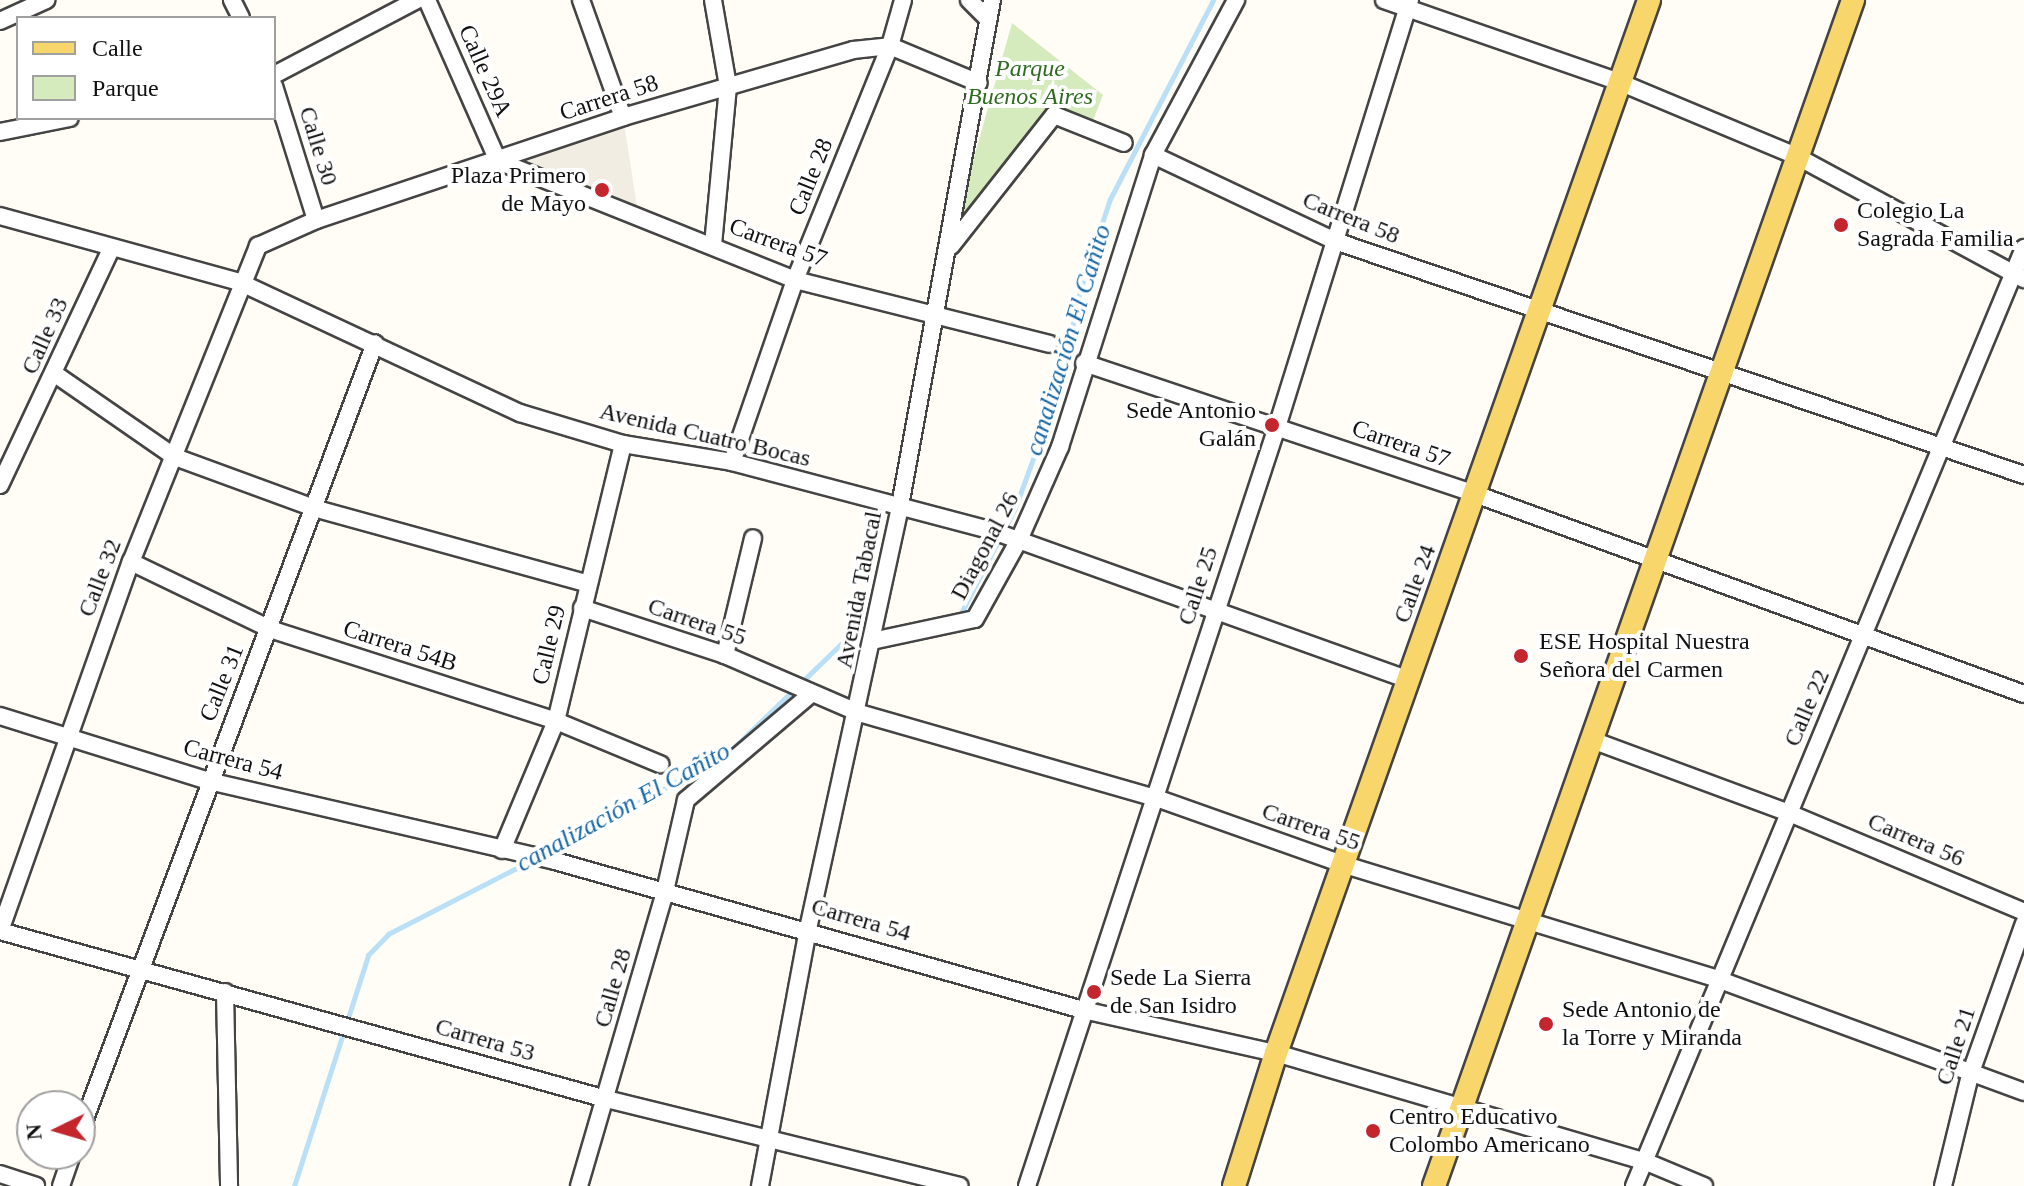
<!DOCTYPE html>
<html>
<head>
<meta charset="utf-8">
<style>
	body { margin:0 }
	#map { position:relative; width:2024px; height:1186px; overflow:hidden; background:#fffdf5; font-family:"Times New Roman",serif }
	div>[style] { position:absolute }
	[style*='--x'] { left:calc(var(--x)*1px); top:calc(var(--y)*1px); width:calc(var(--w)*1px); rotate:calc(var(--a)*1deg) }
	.green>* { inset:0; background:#d5ebbd }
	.plaza>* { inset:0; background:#f1ede2 }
	.stream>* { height:5px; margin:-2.5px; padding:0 2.5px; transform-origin:2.5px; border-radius:2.5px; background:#b9e0f7 }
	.roads { filter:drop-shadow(2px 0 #444) drop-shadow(-2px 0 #444) drop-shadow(0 2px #444) drop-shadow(0 -2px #444) }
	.minor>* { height:16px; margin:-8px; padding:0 8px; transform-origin:8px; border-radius:8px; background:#fff }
	.major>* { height:22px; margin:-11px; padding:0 11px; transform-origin:11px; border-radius:11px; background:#f9d66b }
	.dots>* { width:22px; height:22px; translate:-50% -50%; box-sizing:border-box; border:4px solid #fff; border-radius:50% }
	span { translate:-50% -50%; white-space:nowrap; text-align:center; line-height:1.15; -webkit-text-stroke:8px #fff; paint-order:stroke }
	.park-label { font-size:24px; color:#2f6b1f; font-style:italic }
	.street-label { font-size:24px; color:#111 }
	.poi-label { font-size:24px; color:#111 }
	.right { translate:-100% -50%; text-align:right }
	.left { translate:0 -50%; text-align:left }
	.water-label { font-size:26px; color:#1768a6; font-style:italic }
	.legend { position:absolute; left:16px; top:16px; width:260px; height:104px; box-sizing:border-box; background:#fff; border:2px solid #a0a0a0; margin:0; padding:10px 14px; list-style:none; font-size:24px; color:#111 }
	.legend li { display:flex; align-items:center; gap:16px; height:40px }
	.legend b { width:40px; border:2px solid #a0a0a0 }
	.north { position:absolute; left:16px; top:1090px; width:80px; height:80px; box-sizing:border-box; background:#fff; border:2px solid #a0a0a0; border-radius:50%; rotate:265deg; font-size:22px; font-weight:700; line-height:32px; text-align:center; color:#111 }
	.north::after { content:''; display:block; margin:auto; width:28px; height:36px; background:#c4262e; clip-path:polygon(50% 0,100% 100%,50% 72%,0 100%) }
</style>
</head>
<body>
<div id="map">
	<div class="green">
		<i style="clip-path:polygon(1012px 23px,1103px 95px,1092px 123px,1051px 109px,953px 232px)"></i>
	</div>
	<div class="plaza">
		<i style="clip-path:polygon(623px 117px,639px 219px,498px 161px)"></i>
	</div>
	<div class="stream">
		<i style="--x:960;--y:615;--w:120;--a:-62.8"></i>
		<i style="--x:1015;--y:508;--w:131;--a:-69.9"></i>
		<i style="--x:1060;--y:385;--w:97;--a:-78.1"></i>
		<i style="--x:1080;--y:290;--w:96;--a:-71.8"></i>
		<i style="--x:1110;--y:199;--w:224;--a:-62.6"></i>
		<i style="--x:546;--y:853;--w:206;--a:-28.7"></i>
		<i style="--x:727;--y:754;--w:161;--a:-44"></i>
		<i style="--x:843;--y:642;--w:27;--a:-13"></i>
		<i style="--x:294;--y:1186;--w:243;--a:-72.2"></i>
		<i style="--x:368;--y:955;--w:29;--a:-46"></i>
		<i style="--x:388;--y:934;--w:160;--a:-27.2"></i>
	</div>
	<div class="roads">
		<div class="minor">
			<i style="--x:232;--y:0;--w:20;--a:63"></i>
			<i style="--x:427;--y:0;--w:176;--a:66.2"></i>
			<i style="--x:498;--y:161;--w:320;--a:21.8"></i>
			<i style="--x:795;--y:280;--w:262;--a:14.1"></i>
			<i style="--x:581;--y:0;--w:124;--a:70.3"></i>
			<i style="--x:969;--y:0;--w:27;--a:45"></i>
			<i style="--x:1384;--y:0;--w:249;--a:19.2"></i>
			<i style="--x:1619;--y:82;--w:194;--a:22.7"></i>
			<i style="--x:1798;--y:157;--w:257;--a:28.4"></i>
			<i style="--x:0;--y:21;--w:51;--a:-24.5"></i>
			<i style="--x:274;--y:75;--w:161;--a:-27.7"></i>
			<i style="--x:274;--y:86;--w:140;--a:72.6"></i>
			<i style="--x:0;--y:132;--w:71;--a:-11.3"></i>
			<i style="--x:1153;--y:155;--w:201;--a:25.3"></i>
			<i style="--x:1335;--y:241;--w:728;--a:18.76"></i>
			<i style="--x:0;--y:216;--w:248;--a:15.4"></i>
			<i style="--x:239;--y:282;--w:310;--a:25"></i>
			<i style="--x:520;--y:413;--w:108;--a:16.8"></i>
			<i style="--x:623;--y:444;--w:110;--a:9.4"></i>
			<i style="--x:732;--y:462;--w:270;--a:14.8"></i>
			<i style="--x:993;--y:531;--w:441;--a:19.7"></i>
			<i style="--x:713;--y:245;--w:160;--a:-84.6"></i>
			<i style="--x:728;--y:86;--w:87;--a:-99.9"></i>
			<i style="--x:951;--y:246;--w:167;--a:-51.8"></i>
			<i style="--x:1054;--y:115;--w:75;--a:21.8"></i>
			<i style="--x:1084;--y:363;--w:412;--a:18.5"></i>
			<i style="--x:1475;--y:494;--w:584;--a:20.02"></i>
			<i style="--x:55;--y:374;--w:146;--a:34.7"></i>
			<i style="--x:175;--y:457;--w:151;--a:20.1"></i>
			<i style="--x:317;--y:509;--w:279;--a:15.4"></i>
			<i style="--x:732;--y:462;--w:193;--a:-70.9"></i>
			<i style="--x:795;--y:280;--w:253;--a:-67.9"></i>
			<i style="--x:890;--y:46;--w:48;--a:-74.2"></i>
			<i style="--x:0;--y:485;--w:261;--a:-64.8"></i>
			<i style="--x:131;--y:562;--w:154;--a:25.7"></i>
			<i style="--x:270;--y:629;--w:300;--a:17.8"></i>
			<i style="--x:556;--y:721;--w:113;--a:22.5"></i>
			<i style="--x:582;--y:608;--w:151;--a:18.2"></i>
			<i style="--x:725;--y:655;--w:146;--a:23.4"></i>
			<i style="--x:859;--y:713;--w:309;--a:16"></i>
			<i style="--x:1156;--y:798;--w:201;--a:19.5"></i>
			<i style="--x:1345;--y:865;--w:392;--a:17"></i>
			<i style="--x:1720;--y:980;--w:324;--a:20.2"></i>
			<i style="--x:872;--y:641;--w:105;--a:-12.1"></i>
			<i style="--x:975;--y:619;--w:90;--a:-60.9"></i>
			<i style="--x:1019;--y:540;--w:102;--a:-66.2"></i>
			<i style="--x:1060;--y:447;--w:306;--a:-72.3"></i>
			<i style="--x:1153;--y:155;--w:176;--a:-61.8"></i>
			<i style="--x:725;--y:655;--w:120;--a:-76.5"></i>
			<i style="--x:0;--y:716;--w:219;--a:17.3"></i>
			<i style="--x:209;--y:781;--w:355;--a:13"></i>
			<i style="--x:555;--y:861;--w:549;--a:15.76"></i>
			<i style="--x:1083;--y:1010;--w:198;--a:12.6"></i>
			<i style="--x:1276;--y:1053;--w:384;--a:16.4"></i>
			<i style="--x:1644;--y:1161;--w:65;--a:22.6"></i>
			<i style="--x:1592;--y:740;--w:210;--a:20.3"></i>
			<i style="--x:1789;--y:813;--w:255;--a:22.8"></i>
			<i style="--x:502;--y:850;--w:140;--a:-67.3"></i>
			<i style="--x:556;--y:721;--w:285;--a:-76.4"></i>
			<i style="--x:0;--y:931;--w:392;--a:-70.5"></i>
			<i style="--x:131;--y:562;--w:341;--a:-68.1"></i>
			<i style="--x:258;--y:246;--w:64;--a:-24.1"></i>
			<i style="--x:316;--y:220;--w:324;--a:-18.5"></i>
			<i style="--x:623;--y:117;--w:240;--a:-16.2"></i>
			<i style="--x:853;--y:50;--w:37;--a:-6"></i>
			<i style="--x:890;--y:46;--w:96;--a:22.6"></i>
			<i style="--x:0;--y:931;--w:629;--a:15.49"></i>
			<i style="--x:606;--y:1099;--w:364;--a:13.8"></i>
			<i style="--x:225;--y:992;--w:194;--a:88.8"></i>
			<i style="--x:80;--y:1132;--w:842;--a:-69.5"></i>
			<i style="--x:0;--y:1174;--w:38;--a:18"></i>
			<i style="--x:61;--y:1186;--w:34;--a:-71"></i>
			<i style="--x:579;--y:1186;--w:307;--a:-73.7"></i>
			<i style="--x:665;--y:891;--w:93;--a:-77"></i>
			<i style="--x:686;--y:800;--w:164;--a:-40.3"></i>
			<i style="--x:760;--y:1186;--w:261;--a:-79.4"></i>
			<i style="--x:808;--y:929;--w:433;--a:-77.7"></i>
			<i style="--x:900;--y:506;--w:514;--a:-79.7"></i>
			<i style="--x:1027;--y:1186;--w:799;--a:-71.77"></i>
			<i style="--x:1277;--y:427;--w:447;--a:-72.7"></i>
			<i style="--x:1634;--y:1186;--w:1016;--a:-67.42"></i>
			<i style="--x:1943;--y:1186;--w:114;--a:-76.3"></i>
			<i style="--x:1970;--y:1075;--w:161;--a:-70.4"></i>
		</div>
		<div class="major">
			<i style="--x:1234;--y:1186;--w:139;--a:-72.5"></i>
			<i style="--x:1276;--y:1053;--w:1117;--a:-70.49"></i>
			<i style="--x:1434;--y:1186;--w:1258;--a:-70.54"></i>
		</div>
	</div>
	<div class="dots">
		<i style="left:602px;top:190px;background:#c4262e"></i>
		<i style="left:1841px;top:225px;background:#c4262e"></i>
		<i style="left:1272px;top:425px;background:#c4262e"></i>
		<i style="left:1521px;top:656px;background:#c4262e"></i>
		<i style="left:1094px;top:992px;background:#c4262e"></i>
		<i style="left:1546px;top:1024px;background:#c4262e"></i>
		<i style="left:1373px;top:1131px;background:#c4262e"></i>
	</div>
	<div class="park-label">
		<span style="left:1030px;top:83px">Parque<br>Buenos Aires</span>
	</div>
	<div class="street-label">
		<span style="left:485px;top:71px;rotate:66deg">Calle 29A</span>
		<span style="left:609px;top:98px;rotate:-18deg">Carrera 58</span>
		<span style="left:318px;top:146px;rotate:73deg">Calle 30</span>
		<span style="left:811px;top:177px;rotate:-68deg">Calle 28</span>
		<span style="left:1351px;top:218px;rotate:22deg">Carrera 58</span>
		<span style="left:778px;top:243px;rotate:20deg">Carrera 57</span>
		<span style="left:45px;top:336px;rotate:-66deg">Calle 33</span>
		<span style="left:705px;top:435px;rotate:13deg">Avenida Cuatro Bocas</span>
		<span style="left:1401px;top:444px;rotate:19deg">Carrera 57</span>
		<span style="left:985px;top:546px;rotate:-62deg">Diagonal 26</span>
		<span style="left:100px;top:578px;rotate:-69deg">Calle 32</span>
		<span style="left:1415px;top:584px;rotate:-70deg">Calle 24</span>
		<span style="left:1198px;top:586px;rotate:-72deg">Calle 25</span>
		<span style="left:859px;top:590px;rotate:-79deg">Avenida Tabacal</span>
		<span style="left:697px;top:622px;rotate:19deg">Carrera 55</span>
		<span style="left:549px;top:645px;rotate:-77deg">Calle 29</span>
		<span style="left:400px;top:646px;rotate:18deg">Carrera 54B</span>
		<span style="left:222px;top:683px;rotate:-68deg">Calle 31</span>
		<span style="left:1807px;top:708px;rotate:-67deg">Calle 22</span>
		<span style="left:233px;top:760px;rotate:15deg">Carrera 54</span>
		<span style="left:1311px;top:827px;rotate:19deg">Carrera 55</span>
		<span style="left:1916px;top:840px;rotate:23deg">Carrera 56</span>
		<span style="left:861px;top:920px;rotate:16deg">Carrera 54</span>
		<span style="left:613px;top:988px;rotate:-74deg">Calle 28</span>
		<span style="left:485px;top:1040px;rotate:16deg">Carrera 53</span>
		<span style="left:1956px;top:1046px;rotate:-72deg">Calle 21</span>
	</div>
	<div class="poi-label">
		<span class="right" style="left:586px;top:190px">Plaza Primero<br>de Mayo</span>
		<span class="left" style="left:1857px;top:225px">Colegio La<br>Sagrada Familia</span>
		<span class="right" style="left:1256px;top:425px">Sede Antonio<br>Galán</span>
		<span class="left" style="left:1539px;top:656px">ESE Hospital Nuestra<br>Señora del Carmen</span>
		<span class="left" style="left:1110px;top:992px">Sede La Sierra<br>de San Isidro</span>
		<span class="left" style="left:1562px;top:1024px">Sede Antonio de<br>la Torre y Miranda</span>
		<span class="left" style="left:1389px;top:1131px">Centro Educativo<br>Colombo Americano</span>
	</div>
	<div class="water-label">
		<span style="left:1068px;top:340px;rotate:-73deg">canalización El Cañito</span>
		<span style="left:623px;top:807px;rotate:-29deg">canalización El Cañito</span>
	</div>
	<ul class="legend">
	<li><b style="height:10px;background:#f9d66b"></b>Calle</li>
	<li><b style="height:22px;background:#d5ebbd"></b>Parque</li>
	</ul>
	<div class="north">N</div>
</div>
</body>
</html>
